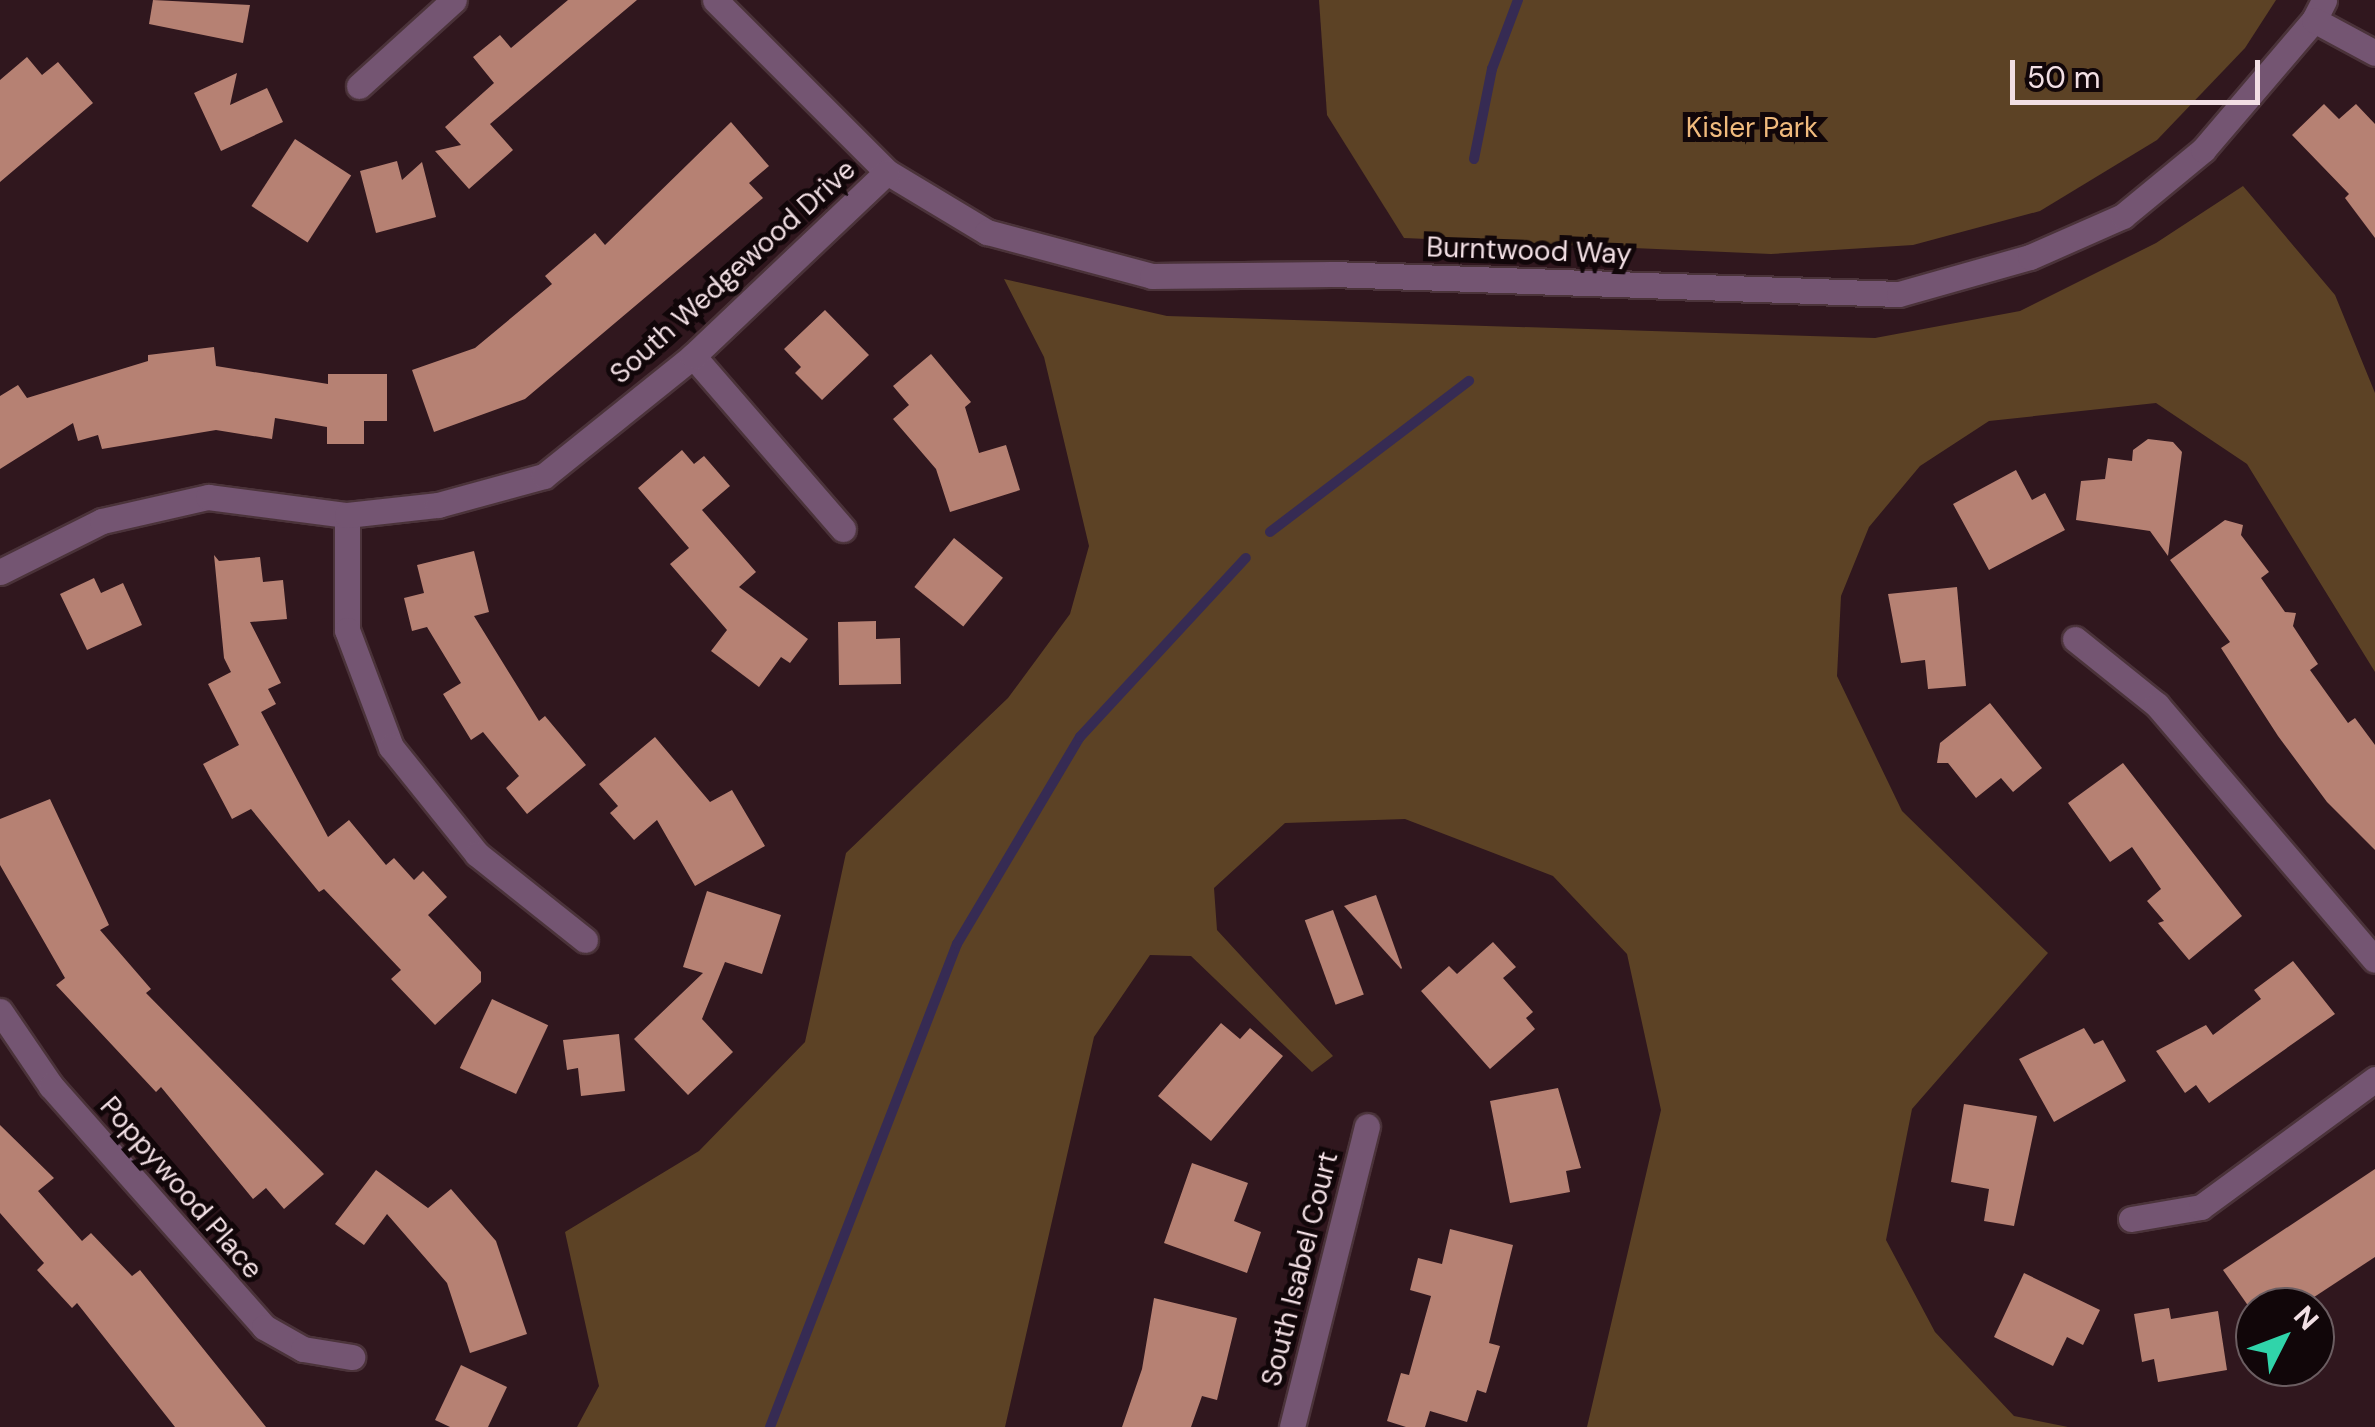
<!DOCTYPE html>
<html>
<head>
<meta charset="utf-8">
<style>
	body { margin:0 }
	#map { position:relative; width:2375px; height:1427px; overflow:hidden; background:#30171e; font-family:"DM Sans",sans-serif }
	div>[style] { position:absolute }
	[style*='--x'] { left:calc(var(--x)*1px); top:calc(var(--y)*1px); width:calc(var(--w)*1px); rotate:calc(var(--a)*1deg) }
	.green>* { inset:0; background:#5c4225 }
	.stream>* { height:10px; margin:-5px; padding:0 5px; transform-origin:5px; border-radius:5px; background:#362b53 }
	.building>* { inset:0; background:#b68173; transform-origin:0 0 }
	.roads { filter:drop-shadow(2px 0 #4b333a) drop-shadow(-2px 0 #4b333a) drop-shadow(0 2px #4b333a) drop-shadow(0 -2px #4b333a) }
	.minor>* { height:25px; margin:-12.5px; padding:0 12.5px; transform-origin:12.5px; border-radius:12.5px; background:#745572 }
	span { translate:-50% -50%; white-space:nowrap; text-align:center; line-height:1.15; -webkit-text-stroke:10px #110609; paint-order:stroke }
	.park-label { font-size:28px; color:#f0ba7d }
	.street-label { font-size:28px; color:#f2dfe4 }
	.north { position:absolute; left:2235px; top:1287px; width:100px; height:100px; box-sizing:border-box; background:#110609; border:2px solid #6b5d61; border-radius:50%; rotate:48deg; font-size:28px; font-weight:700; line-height:40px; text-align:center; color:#f2dfe4 }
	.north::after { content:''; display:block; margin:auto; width:35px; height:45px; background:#30d4aa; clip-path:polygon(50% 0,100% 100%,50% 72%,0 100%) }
	.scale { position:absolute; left:2010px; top:60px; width:250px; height:45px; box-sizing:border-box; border:5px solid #f2dfe4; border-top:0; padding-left:12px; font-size:30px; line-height:35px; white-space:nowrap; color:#f2dfe4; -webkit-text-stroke:8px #110609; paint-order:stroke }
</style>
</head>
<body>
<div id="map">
	<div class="green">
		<i style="clip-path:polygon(1319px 0,2276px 0,2245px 48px,2157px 140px,2040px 211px,1913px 245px,1771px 254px,1404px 238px,1327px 115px)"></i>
		<i style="clip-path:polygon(2243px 186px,2335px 295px,2375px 393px,2375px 672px,2247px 464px,2156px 403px,1989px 421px,1920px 466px,1869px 527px,1841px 596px,1837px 676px,1902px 811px,2048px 953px,1912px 1109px,1886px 1240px,1935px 1332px,2014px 1416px,2068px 1427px,1587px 1427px,1661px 1110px,1627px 954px,1553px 876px,1405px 819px,1285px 823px,1214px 888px,1217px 930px,1333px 1056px,1312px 1072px,1191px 956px,1150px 955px,1094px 1037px,1005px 1427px,577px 1427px,599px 1386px,565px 1232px,699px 1151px,805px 1042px,846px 853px,1008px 698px,1070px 614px,1089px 546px,1044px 357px,1004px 279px,1167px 316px,1875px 338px,2020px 311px,2156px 243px)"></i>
	</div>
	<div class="stream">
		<i style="--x:1474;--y:159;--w:92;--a:-78.7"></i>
		<i style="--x:1492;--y:69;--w:74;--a:-69.4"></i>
		<i style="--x:1270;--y:532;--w:250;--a:-37.2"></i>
		<i style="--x:770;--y:1427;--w:518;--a:-68.84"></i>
		<i style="--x:957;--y:944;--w:241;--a:-59.3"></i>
		<i style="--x:1080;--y:737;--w:244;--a:-47.2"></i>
	</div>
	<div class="building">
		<i style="clip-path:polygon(153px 0,250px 5px,243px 43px,149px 24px)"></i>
		<i style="clip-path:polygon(568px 0,637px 0,490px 124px,513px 150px,469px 189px,435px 151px,461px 145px,445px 127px,494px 83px,473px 57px,500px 35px,511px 48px)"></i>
		<i style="clip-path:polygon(27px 57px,42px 75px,58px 62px,93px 103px,0 182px,0 80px)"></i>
		<i style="clip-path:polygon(237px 73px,230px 105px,267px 88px,283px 122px,221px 151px,194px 93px)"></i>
		<i style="clip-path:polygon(2324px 104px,2339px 119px,2356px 104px,2375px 124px,2375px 238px,2345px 198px,2349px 194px,2292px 135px)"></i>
		<i style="clip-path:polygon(731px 122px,769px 166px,749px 183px,763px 198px,525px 399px,434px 432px,412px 370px,475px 348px,552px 284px,545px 276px,595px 233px,605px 245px)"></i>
		<i style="left:295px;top:139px;width:67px;height:80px;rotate:33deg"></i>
		<i style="clip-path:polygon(397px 161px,402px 180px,422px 162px,436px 217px,376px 233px,360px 171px)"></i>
		<i style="clip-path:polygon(825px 310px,869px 355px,822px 400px,795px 373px,801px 367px,784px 349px)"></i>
		<i style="clip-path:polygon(214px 347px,216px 366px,328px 384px,328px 374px,387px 374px,387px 421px,364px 421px,364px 444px,327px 444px,327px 427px,275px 418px,272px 439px,216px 430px,102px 449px,98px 435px,78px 441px,73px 423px,0 469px,0 396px,18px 385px,27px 398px,148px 361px,148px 355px)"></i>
		<i style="clip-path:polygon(931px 354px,971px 402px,965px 407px,979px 453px,1006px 445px,1020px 490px,950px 512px,936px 469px,893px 419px,909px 405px,893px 386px)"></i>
		<i style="clip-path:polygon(2148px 439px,2173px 442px,2182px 452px,2168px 556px,2150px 531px,2076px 520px,2081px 481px,2105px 479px,2108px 458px,2132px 461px,2133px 450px)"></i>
		<i style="clip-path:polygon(682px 450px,694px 464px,704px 456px,730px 486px,702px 510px,756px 572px,739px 587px,808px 639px,790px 663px,781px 657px,759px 687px,711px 651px,727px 630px,670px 564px,689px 548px,638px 488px)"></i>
		<i style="clip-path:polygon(2016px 470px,2032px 500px,2045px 493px,2065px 530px,1989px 570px,1953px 504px)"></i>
		<i style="clip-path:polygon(2225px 520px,2243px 525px,2241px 535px,2269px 572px,2261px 578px,2285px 612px,2296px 613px,2293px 626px,2318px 664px,2310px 670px,2348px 723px,2355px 718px,2375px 745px,2375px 850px,2327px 802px,2278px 736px,2221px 648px,2230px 642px,2170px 560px)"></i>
		<i style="left:954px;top:538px;width:63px;height:63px;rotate:39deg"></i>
		<i style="clip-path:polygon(474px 551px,489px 612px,474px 616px,539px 721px,545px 716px,586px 765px,527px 814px,506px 788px,519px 776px,483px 732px,471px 740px,443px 694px,461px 683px,427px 627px,412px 631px,404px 598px,424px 593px,417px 565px)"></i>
		<i style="clip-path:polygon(214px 555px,219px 561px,260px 557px,263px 582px,283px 580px,287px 619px,250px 622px,281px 683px,268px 689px,276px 704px,261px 712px,328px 837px,349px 820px,386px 865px,394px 858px,414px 880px,423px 871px,447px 897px,428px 915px,481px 972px,481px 982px,435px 1025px,391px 979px,401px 970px,324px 889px,319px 892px,251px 809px,232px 819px,203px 764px,239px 745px,208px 684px,231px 672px,224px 658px)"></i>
		<i style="clip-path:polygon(94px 578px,101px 593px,123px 583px,142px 625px,87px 650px,60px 594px)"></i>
		<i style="clip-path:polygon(1957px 587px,1966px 686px,1928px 689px,1925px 660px,1901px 663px,1888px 594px)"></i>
		<i style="clip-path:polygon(876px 621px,876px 639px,900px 638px,901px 684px,839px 685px,838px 622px)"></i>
		<i style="clip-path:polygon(1990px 703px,2042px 768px,2013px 792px,2001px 778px,1976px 798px,1948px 763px,1937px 763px,1940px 743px)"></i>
		<i style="clip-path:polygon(655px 737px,710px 802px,732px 790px,765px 846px,695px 886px,657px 820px,634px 840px,610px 813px,618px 806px,599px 784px)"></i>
		<i style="clip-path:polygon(2123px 763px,2242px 916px,2189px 960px,2158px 923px,2164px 921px,2147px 901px,2161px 889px,2132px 847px,2110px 862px,2068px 803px)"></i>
		<i style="clip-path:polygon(50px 799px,109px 925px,100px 930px,151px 989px,146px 993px,324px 1174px,284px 1209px,266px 1188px,253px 1199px,161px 1087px,156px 1092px,56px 985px,65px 978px,0 865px,0 819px)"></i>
		<i style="clip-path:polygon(707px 891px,781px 915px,762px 974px,725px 962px,702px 1019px,733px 1052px,688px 1095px,634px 1039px,703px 973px,683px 967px)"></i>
		<i style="clip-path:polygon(1376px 895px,1402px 968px,1401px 969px,1344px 906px)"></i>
		<i style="left:1333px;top:910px;width:90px;height:30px;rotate:70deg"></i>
		<i style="clip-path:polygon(1493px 942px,1516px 967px,1503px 978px,1533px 1012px,1526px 1018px,1535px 1029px,1490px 1069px,1421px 991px,1449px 966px,1457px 974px)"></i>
		<i style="clip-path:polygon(2293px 961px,2335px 1014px,2209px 1103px,2196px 1085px,2185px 1093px,2156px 1051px,2206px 1025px,2213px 1035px,2261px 999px,2254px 990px)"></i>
		<i style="left:492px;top:999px;width:62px;height:76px;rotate:25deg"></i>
		<i style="clip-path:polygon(1221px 1023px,1240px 1039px,1250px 1028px,1283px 1056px,1211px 1141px,1158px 1096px)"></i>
		<i style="clip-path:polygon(2084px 1028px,2094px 1044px,2103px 1040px,2126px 1081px,2054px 1122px,2019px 1059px)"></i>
		<i style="clip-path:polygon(619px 1034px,625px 1091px,581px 1096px,578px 1068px,567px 1070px,563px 1040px)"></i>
		<i style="clip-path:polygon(1558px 1088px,1581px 1168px,1566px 1171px,1570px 1192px,1510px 1203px,1490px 1101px)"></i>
		<i style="clip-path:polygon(1964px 1104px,2037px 1116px,2014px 1226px,1984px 1221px,1989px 1189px,1951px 1182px)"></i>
		<i style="clip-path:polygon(0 1125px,54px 1178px,38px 1191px,82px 1241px,91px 1233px,132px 1276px,140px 1270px,266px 1427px,175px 1427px,77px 1303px,72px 1308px,37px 1270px,44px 1263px,0 1213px)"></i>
		<i style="clip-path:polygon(1192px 1163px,1248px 1183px,1234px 1221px,1261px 1232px,1247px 1273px,1164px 1243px)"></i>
		<i style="clip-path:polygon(2375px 1169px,2375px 1257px,2299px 1307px,2249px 1307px,2223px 1270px)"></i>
		<i style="clip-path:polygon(376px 1170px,428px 1208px,451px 1189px,496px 1241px,527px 1334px,470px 1353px,447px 1283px,387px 1214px,364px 1245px,335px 1224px)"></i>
		<i style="clip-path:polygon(1450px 1229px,1513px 1245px,1489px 1343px,1500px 1346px,1486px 1393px,1477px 1390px,1467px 1422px,1430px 1411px,1425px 1427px,1406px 1427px,1387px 1421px,1401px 1373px,1409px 1375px,1431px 1296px,1410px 1290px,1418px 1258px,1442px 1264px)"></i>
		<i style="clip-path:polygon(2024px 1273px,2100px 1310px,2083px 1345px,2067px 1337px,2053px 1366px,1994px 1337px)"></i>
		<i style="clip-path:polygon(1154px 1298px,1237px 1318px,1217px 1400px,1202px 1396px,1191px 1427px,1122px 1427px,1142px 1369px)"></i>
		<i style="clip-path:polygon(2169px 1308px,2171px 1319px,2218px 1311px,2227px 1370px,2158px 1382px,2154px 1359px,2142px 1362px,2134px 1314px)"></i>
		<i style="clip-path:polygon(461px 1365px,507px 1387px,488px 1427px,450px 1427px,435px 1420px)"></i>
	</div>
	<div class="roads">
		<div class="minor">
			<i style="--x:715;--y:0;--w:243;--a:45"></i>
			<i style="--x:887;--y:172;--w:117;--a:31"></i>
			<i style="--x:987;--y:232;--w:171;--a:14.9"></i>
			<i style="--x:1152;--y:276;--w:180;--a:-0.6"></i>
			<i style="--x:1332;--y:274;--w:567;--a:2.02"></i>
			<i style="--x:1899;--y:294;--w:136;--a:-15.8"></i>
			<i style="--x:2030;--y:257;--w:102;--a:-23.8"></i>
			<i style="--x:2123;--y:216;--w:104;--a:-39.5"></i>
			<i style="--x:2203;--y:150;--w:171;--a:-49.5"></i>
			<i style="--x:2314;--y:20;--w:22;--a:-63"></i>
			<i style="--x:2314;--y:20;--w:69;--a:28.4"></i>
			<i style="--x:359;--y:86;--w:128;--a:-42.2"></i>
			<i style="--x:693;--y:356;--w:229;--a:49.1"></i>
			<i style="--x:347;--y:515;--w:115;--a:90"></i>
			<i style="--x:347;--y:630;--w:125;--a:69.4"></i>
			<i style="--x:391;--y:747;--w:137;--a:51.2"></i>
			<i style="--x:477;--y:854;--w:138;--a:38.5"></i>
			<i style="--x:0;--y:572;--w:114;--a:-26.6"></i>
			<i style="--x:102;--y:521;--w:109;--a:-12.8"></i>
			<i style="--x:208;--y:497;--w:140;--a:7.4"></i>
			<i style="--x:347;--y:515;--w:92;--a:-6.3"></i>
			<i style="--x:438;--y:505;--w:110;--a:-15.3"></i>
			<i style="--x:544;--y:476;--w:191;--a:-38.8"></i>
			<i style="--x:693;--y:356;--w:267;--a:-43.5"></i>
			<i style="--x:2075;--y:639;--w:105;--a:38.8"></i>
			<i style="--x:2157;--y:705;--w:335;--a:49.5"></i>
			<i style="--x:0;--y:1011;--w:91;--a:55.8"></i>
			<i style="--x:51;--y:1086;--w:322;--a:48.5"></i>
			<i style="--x:264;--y:1327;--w:45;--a:29.4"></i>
			<i style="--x:303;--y:1349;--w:50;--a:9.3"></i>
			<i style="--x:2131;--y:1219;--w:71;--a:-9.7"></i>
			<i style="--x:2201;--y:1207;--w:216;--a:-36.3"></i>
			<i style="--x:1292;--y:1427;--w:310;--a:-76"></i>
		</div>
	</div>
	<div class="park-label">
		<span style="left:1752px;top:128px">Kisler Park</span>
	</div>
	<div class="street-label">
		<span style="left:1529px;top:251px;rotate:2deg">Burntwood Way</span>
		<span style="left:733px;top:272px;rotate:-42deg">South Wedgewood Drive</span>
		<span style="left:181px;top:1188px;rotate:49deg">Poppywood Place</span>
		<span style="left:1300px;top:1269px;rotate:-76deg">South Isabel Court</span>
	</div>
	<div class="north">N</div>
	<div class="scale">50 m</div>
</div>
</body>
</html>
